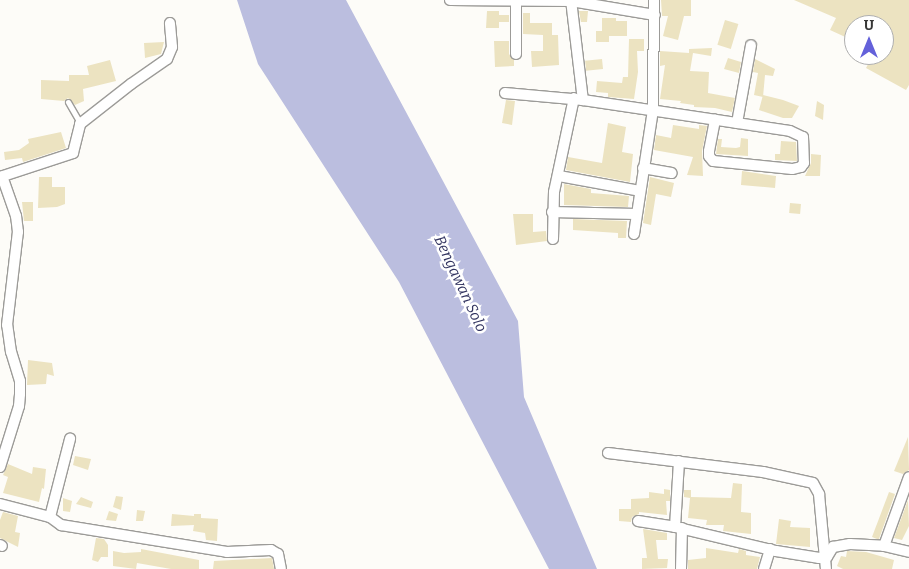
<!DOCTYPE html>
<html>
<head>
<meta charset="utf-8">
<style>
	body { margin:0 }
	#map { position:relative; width:909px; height:569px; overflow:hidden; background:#fdfcf8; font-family:Bitter,serif }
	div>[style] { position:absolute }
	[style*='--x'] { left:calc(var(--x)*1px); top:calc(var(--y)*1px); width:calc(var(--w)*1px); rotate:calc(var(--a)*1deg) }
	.water>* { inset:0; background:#bbbedf }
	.building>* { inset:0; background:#ece3c1; transform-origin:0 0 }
	.roads { filter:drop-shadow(1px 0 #9c9b98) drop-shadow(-1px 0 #9c9b98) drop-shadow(0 1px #9c9b98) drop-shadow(0 -1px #9c9b98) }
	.lane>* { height:5px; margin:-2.5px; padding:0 2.5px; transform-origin:2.5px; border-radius:2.5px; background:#fff }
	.street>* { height:10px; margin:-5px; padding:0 5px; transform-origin:5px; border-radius:5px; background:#fff }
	span { translate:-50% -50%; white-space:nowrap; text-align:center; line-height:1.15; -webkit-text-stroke:5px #fff; paint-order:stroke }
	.water-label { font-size:15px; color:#323460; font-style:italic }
	.north { position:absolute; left:844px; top:15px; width:50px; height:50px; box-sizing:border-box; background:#fff; border:1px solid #afafaf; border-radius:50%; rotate:0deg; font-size:14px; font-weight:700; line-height:20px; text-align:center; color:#373736 }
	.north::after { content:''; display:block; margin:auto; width:18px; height:22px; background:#6461da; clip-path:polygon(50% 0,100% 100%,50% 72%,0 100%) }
</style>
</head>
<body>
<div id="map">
	<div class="water">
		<i style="clip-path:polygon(237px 0,346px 0,518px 321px,524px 397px,597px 569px,549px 569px,399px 282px,258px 64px)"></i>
	</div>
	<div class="building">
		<i style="clip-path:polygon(661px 0,691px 0,691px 16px,684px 16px,678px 40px,663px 36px,668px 16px,662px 16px)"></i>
		<i style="clip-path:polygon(794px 0,909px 0,909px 85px,906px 90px,866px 68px,873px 55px,884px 55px,884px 25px,854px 25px,854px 41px,830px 30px,836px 18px)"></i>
		<i style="clip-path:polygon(487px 11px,499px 11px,499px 15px,509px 15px,509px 22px,499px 22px,499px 28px,486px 28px)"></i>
		<i style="clip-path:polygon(579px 11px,588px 11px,587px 22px,581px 22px)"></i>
		<i style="clip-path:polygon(523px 13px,530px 13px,530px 23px,552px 23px,552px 35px,558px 35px,559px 65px,532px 67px,531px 51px,543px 51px,543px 35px,523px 34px)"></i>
		<i style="clip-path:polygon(602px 18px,616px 18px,616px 21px,627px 21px,627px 36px,609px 36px,609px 42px,596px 42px,596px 31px,602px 31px)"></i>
		<i style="left:725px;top:20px;width:14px;height:26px;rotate:17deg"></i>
		<i style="clip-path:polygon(629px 39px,644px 39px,644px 51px,637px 51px,638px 72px,634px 99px,608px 97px,608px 93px,596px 92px,597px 81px,622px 83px,623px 77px,628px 77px)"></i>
		<i style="clip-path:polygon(494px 41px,509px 41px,509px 54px,514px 60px,514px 66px,495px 67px)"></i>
		<i style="clip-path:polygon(164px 42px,161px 54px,145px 58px,144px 43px)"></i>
		<i style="clip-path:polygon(712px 48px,711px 56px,693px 53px,690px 71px,709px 72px,708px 93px,735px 98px,732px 112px,715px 108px,694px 107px,694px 105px,680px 103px,681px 101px,660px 99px,665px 65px,660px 66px,660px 51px,689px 53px,689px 49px)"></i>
		<i style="clip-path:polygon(728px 58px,741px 62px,739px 73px,724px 69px)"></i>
		<i style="left:602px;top:59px;width:10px;height:17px;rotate:84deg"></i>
		<i style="clip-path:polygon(755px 59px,775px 69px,773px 76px,765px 75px,763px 97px,754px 95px,758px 73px,753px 72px)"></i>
		<i style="clip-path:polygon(110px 60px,116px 81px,83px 89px,84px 101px,75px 105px,68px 98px,64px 101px,41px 99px,41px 80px,69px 81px,69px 75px,89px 75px,87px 66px)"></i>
		<i style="clip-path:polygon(763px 95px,783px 100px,799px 106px,792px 118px,783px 118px,759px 110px)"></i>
		<i style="clip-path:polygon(506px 100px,515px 101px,512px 125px,502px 123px)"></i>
		<i style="clip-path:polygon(817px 101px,824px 105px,823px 120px,815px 116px)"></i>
		<i style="clip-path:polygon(608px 123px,626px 127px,622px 152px,633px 154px,630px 182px,566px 170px,568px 157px,602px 163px)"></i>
		<i style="clip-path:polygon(673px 125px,699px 129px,699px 125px,707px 126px,702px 151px,703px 176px,687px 175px,693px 157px,654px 150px,656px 135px,671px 138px)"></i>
		<i style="clip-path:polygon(61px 132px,66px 148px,23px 162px,22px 158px,5px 160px,4px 152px,19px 150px,29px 143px,28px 139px)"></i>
		<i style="clip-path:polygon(741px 138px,748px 139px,748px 156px,716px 154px,718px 139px,722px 139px,721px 147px,736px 148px,740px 147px)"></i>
		<i style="clip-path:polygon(781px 141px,796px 142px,797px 161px,775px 160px,775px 154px,780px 154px)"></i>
		<i style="clip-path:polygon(811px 154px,821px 155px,820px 176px,805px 176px,811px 163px)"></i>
		<i style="clip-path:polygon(742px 171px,776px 176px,775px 188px,741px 185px)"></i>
		<i style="clip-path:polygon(39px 177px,52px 177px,52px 187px,65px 187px,65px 204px,57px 207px,38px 208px)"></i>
		<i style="clip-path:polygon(650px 177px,674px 183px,671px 197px,656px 194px,651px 225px,643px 223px)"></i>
		<i style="clip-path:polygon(564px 184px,591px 189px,591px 193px,629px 196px,628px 207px,564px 205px)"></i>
		<i style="clip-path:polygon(22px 202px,33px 202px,33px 221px,24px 221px)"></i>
		<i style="left:790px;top:203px;width:11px;height:10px;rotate:5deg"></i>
		<i style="clip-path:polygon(513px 214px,533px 214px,533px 232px,546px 231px,547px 241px,516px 245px)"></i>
		<i style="clip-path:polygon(573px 219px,627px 221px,626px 238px,618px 238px,618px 233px,573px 230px)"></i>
		<i style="clip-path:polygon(28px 360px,52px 363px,54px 376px,47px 374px,46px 384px,27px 385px)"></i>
		<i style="clip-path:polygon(908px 437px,909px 470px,903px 474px,894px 471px)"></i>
		<i style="clip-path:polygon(75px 456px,91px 459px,88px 470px,73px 465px)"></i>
		<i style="clip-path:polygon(8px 464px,32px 474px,33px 467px,46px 469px,44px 489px,42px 488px,39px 502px,3px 493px,8px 477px,3px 475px)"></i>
		<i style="clip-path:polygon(733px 483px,742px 484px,741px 512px,751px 513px,751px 534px,723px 531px,724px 525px,706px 525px,707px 520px,688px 518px,690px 498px,684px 497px,684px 490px,691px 490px,691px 497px,731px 498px)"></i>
		<i style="clip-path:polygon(664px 489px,670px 490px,670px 501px,666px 501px,667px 515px,639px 512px,639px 514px,632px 517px,631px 522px,619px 521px,619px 509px,631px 509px,631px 499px,649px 498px,649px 492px,664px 494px)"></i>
		<i style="clip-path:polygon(889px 492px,895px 494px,879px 539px,877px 539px,872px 537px)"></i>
		<i style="clip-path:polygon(116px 496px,123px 497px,121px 510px,113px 507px)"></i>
		<i style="clip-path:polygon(81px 497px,93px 502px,91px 508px,76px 504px)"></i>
		<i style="clip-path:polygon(63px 498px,72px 501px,70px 512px,63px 511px)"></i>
		<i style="clip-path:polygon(908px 500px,909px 526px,902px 540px,894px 538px)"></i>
		<i style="clip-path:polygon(137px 510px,145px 511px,143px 521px,136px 521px)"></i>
		<i style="clip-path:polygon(109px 511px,118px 514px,116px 521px,106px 520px)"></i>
		<i style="clip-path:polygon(3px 512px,18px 516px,15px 532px,20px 533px,18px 547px,0 538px,0 520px)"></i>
		<i style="clip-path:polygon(172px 514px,194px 516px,194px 514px,201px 514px,201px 518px,218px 519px,217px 541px,206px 540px,205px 533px,193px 531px,194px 525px,171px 526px)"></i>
		<i style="clip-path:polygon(779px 519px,791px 521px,790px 527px,810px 528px,810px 547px,776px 544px)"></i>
		<i style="clip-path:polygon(643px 529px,667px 533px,667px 540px,656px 540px,658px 559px,668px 559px,667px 568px,642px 569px,642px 558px,647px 558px)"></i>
		<i style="clip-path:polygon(96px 538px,104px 539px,108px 545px,108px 557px,101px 557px,98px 562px,92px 560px)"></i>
		<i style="clip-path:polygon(706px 548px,738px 553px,739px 549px,746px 551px,746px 555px,760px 557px,757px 569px,688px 569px,688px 560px,706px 558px)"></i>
		<i style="clip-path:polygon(141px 549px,199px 560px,199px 569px,171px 569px,137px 563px,136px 569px,113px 566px,113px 551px,124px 553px,141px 552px)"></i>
		<i style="clip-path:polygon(847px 551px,866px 552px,894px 560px,892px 569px,843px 569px,837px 566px,841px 556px,846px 557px)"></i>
		<i style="clip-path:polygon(272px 558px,274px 569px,213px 569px,214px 561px)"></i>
	</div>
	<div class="roads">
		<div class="lane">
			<i style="--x:68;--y:102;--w:24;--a:60"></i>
		</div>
		<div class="street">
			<i style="--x:450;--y:0;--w:121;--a:0.5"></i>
			<i style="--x:571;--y:1;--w:85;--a:9.5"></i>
			<i style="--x:571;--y:0;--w:101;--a:83.2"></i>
			<i style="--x:516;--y:2;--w:52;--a:90"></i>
			<i style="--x:505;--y:93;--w:78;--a:5.1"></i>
			<i style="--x:583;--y:100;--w:209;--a:8.5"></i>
			<i style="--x:790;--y:131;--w:14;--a:25"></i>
			<i style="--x:803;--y:137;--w:26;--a:88"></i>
			<i style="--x:804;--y:163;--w:5;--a:127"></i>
			<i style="--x:801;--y:167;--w:9;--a:167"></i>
			<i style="--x:792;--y:169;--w:79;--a:-174.2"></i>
			<i style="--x:713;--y:161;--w:6;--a:-129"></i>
			<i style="--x:709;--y:156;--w:5;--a:-90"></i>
			<i style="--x:709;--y:151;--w:32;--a:-79"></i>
			<i style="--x:737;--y:123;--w:79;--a:-79.8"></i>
			<i style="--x:643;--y:168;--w:29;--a:10"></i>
			<i style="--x:559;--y:176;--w:82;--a:10.5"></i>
			<i style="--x:0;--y:177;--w:77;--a:-18.2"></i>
			<i style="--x:73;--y:153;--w:30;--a:-76"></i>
			<i style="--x:80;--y:124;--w:65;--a:-38.1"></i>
			<i style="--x:131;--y:84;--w:44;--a:-34.8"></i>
			<i style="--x:167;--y:59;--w:13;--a:-67"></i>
			<i style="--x:172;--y:47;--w:24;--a:-95"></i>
			<i style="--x:552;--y:212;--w:84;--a:1.4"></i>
			<i style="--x:634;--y:234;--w:125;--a:-81.3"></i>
			<i style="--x:653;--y:110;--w:110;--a:-89.5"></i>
			<i style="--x:553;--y:239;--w:47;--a:-88.8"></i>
			<i style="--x:554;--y:192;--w:96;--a:-78"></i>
			<i style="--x:608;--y:453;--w:156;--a:7"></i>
			<i style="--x:763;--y:472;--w:51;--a:12.4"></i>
			<i style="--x:813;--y:483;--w:13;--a:61"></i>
			<i style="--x:819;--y:494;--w:75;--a:84.7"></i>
			<i style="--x:0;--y:467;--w:64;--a:-72.7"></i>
			<i style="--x:19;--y:406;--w:12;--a:-85"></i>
			<i style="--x:20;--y:394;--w:13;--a:-90"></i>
			<i style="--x:20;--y:381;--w:30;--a:-107"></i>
			<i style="--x:11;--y:352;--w:27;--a:-98"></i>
			<i style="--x:7;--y:325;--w:94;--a:-83.3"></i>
			<i style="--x:18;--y:232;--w:16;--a:-97"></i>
			<i style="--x:16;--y:216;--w:42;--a:-109.3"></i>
			<i style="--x:0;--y:504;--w:52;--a:14.6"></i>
			<i style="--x:50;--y:517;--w:14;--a:36"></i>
			<i style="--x:61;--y:525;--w:168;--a:9.2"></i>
			<i style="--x:227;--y:552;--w:44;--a:-2.6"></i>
			<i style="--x:271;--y:550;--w:8;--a:30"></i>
			<i style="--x:278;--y:554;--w:15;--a:79"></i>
			<i style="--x:50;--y:517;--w:81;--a:-75.6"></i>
			<i style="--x:638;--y:521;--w:37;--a:9"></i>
			<i style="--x:675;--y:527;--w:104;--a:13.4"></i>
			<i style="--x:776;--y:551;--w:44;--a:9.2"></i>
			<i style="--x:819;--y:558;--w:8;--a:-7"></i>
			<i style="--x:675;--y:527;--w:66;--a:-86.5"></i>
			<i style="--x:0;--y:545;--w:2;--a:27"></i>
			<i style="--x:884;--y:546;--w:73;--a:-70.1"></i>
			<i style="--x:827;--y:557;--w:12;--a:-59"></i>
			<i style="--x:833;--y:547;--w:17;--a:-10"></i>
			<i style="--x:850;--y:544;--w:34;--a:3"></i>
			<i style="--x:884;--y:546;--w:26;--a:13"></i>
			<i style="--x:681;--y:569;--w:41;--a:-88.6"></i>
			<i style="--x:764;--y:569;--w:21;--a:-73"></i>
		</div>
	</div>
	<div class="water-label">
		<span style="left:460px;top:284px;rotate:65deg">Bengawan Solo</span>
	</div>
	<div class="north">U</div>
</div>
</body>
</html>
